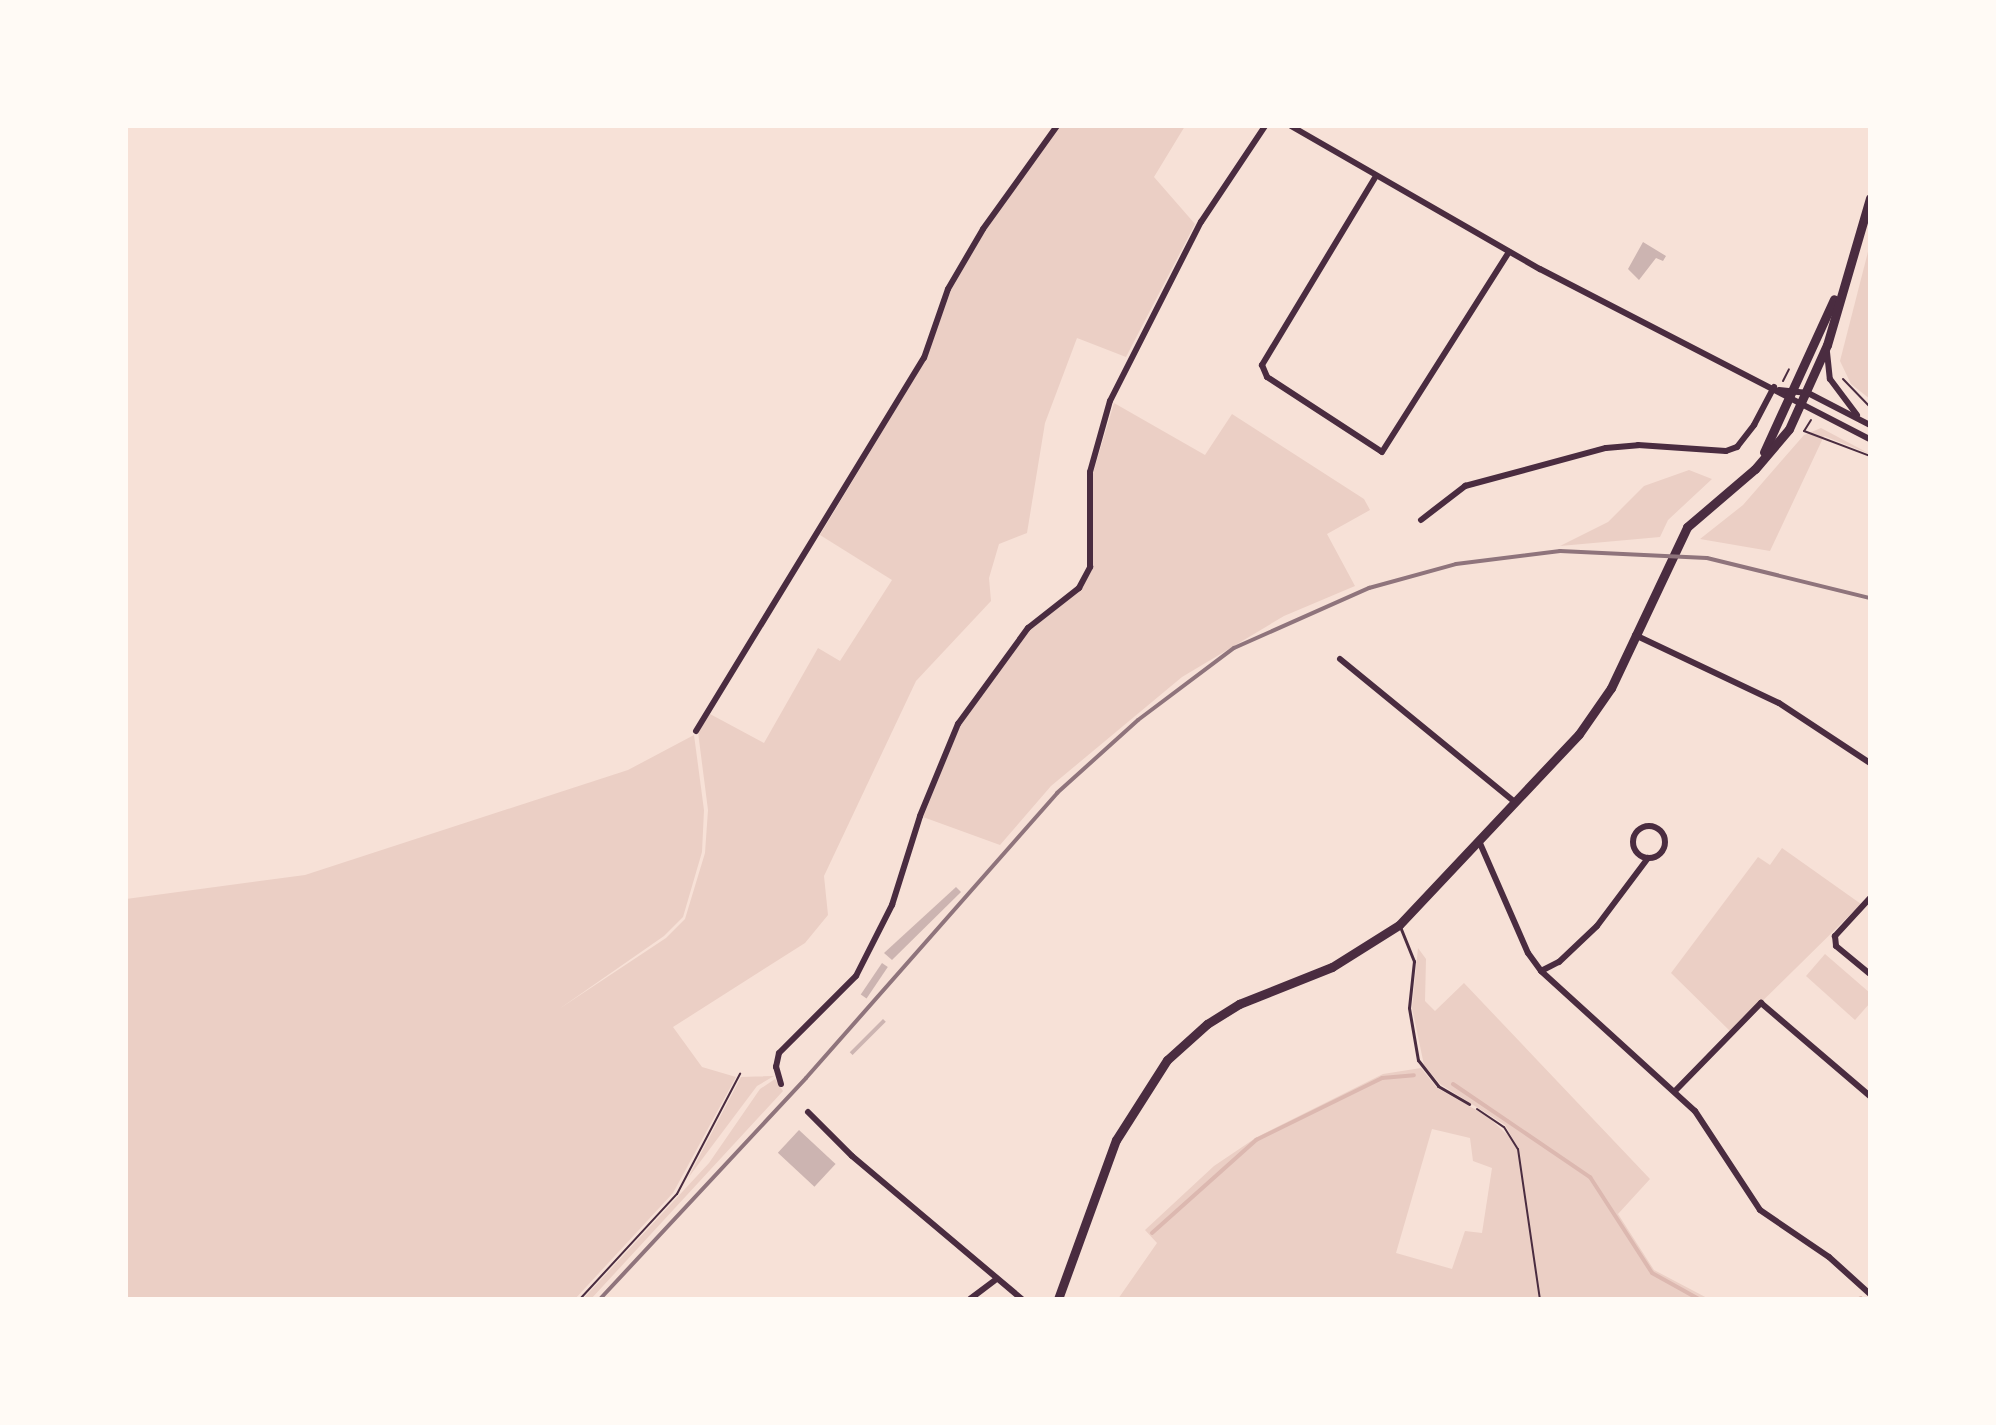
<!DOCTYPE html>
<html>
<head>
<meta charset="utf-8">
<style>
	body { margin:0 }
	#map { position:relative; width:1996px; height:1425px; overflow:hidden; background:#f7e1d7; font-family:Overpass,sans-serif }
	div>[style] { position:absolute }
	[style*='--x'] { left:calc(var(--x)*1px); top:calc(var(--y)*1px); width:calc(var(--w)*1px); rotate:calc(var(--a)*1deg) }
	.green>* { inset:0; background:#ebcfc5 }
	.stream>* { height:4px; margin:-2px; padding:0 2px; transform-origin:2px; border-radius:2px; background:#dcb8b0 }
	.building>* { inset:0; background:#ccb4b1; transform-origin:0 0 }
	.path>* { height:2px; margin:-1px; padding:0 1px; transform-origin:1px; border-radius:1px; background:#4a2c40 }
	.service>* { height:3px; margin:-1.5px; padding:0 1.5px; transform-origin:1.5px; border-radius:1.5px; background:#4a2c40 }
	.minor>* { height:6px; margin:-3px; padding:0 3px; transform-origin:3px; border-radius:3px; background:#4a2c40 }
	.minor>.ring { margin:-3px; padding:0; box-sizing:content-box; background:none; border:6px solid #4a2c40; border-radius:50% }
	.primary>* { height:9px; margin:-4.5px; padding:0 4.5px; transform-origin:4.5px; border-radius:4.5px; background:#4a2c40 }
	.rail>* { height:4px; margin:-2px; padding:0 2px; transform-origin:2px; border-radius:2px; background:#8f747c }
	span { translate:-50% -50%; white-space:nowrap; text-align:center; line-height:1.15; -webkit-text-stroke:8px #fffaf5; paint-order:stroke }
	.frame { position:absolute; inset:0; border:128px solid #fffaf5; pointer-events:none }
</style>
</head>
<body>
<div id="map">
	<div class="green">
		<i style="clip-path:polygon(1059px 126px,1185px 126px,1154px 177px,1195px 224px,1126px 357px,1077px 338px,1045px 423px,1027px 533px,999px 544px,989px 578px,991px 601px,916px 681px,824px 876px,828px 915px,805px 943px,673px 1027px,702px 1067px,736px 1077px,673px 1193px,575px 1299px,126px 1299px,126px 899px,305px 875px,628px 770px,694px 735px,704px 810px,702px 852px,683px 917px,664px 936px,559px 1009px,666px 938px,685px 919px,705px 853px,708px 810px,698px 732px,710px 714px,764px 743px,818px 648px,840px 661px,892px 580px,820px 535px,926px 359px,951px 290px,985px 231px)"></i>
		<i style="clip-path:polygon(1870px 244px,1870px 399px,1851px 384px,1840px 361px)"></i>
		<i style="clip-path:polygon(1114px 403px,1205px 455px,1232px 414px,1364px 499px,1370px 510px,1327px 534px,1355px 586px,1284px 616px,1182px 677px,1051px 786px,1000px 845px,923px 817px,960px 726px,1030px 630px,1081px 589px,1093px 568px,1093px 473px)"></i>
		<i style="clip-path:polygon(1821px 428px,1870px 454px,1824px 436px,1770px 551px,1700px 539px,1743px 505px,1804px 435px)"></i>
		<i style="clip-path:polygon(1689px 470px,1712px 479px,1668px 520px,1660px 537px,1560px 546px,1608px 522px,1644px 486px)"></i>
		<i style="clip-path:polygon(1782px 848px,1861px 904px,1731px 1032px,1671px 973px,1758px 857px,1770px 865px)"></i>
		<i style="clip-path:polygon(evenodd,1418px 948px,1426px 959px,1425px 1001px,1435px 1011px,1464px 983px,1650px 1179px,1618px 1214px,1654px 1270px,1709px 1299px,1118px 1299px,1157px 1243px,1145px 1230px,1214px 1166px,1257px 1137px,1383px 1074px,1421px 1068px,1437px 1088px,1487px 1116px,1514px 1141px,1505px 1125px,1440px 1084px,1424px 1065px,1412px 1008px,1418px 948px,1432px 1129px,1470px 1138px,1473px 1161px,1492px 1168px,1482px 1233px,1465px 1231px,1452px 1269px,1396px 1253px,1432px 1129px)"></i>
		<i style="clip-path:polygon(1825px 954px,1870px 993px,1870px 1003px,1855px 1020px,1806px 976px)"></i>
		<i style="clip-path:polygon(774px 1076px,757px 1086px,688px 1178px,741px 1077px)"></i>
		<i style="clip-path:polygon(775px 1079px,783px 1091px,591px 1299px,583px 1299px,709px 1163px,760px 1089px)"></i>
	</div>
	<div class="stream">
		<i style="--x:1453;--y:1084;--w:166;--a:34.2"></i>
		<i style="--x:1590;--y:1177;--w:114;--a:57.1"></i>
		<i style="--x:1652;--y:1273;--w:54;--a:29"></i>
		<i style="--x:1152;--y:1233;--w:140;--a:-41.8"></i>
		<i style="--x:1256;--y:1140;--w:140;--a:-26.2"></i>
		<i style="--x:1382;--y:1078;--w:32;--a:-5"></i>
		<i style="--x:1859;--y:1299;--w:2;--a:-27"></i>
	</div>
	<div class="building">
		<i style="clip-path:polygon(1643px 242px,1666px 256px,1663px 261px,1656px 258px,1639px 280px,1628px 269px)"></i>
		<i style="clip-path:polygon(956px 887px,961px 892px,892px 960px,884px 953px)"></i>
		<i style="left:882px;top:963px;width:7px;height:38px;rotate:34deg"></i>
		<i style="left:883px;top:1019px;width:4px;height:47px;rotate:45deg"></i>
		<i style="left:799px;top:1130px;width:50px;height:31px;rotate:43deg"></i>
	</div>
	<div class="path">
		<i style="--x:1843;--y:379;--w:39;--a:46"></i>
		<i style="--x:1783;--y:381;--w:13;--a:-63"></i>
		<i style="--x:1811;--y:420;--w:13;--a:122"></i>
		<i style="--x:1804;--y:431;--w:71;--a:20.7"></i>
		<i style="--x:1477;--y:1109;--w:32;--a:34"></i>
		<i style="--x:1504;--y:1127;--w:26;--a:58"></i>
		<i style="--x:1518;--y:1149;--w:152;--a:81.7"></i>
		<i style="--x:580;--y:1299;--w:143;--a:-47.3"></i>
		<i style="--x:677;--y:1194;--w:136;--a:-62.3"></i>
	</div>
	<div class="service">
		<i style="--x:1401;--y:929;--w:35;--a:68"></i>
		<i style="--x:1414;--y:961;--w:47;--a:96.1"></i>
		<i style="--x:1409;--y:1008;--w:53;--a:80.2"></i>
		<i style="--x:1418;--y:1060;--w:33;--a:52"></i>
		<i style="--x:1438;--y:1086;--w:36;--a:30"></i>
	</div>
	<div class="minor">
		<i style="--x:1291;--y:126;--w:287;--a:29.9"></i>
		<i style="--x:1540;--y:269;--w:371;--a:27.3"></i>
		<i style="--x:1376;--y:176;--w:221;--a:121.1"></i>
		<i style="--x:1262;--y:365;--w:13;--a:67"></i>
		<i style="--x:1267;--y:377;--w:137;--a:33.1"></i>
		<i style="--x:1382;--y:452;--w:237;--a:-57.6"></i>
		<i style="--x:1827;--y:352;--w:27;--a:84"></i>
		<i style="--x:1830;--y:379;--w:45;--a:53.1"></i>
		<i style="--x:1779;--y:390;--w:29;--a:6"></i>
		<i style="--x:1808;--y:393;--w:70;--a:27.3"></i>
		<i style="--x:1421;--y:520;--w:56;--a:-37.7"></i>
		<i style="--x:1465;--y:486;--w:146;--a:-15.1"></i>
		<i style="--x:1606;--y:448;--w:32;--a:-5"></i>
		<i style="--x:1638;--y:445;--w:88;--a:3.9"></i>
		<i style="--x:1726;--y:451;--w:12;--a:-20"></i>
		<i style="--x:1737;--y:447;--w:28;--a:-52"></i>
		<i style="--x:1754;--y:425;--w:43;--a:-62.2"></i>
		<i style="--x:1635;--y:635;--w:159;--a:25.3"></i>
		<i style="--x:1779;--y:703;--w:109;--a:33.4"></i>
		<i style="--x:1340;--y:659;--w:227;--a:39.3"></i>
		<i style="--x:696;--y:731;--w:437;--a:-58.6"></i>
		<i style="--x:924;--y:358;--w:73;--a:-70.8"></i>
		<i style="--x:948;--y:289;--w:69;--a:-59.7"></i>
		<i style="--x:983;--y:229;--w:127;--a:-54.3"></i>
		<i class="ring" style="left:1633px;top:826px;width:26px;height:26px"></i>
		<i style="--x:1479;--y:841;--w:122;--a:66.4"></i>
		<i style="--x:1528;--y:953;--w:22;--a:54"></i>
		<i style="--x:1541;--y:971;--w:208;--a:42.3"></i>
		<i style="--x:1695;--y:1111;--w:118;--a:56.7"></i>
		<i style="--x:1760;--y:1210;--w:83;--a:34.3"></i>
		<i style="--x:1829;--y:1257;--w:55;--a:42.1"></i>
		<i style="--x:1870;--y:898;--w:52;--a:132.6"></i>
		<i style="--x:1835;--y:936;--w:10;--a:84"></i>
		<i style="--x:1836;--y:946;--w:44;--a:39.5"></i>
		<i style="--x:1541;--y:971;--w:20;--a:-27"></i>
		<i style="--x:1559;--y:962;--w:52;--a:-43.5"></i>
		<i style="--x:1597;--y:926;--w:85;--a:-53.1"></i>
		<i style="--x:781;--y:1084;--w:18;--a:-106"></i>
		<i style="--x:776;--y:1067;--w:14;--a:-78"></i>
		<i style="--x:779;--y:1053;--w:109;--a:-45"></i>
		<i style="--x:856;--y:976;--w:80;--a:-63.1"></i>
		<i style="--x:892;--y:905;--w:93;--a:-72.5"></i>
		<i style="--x:920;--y:816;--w:100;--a:-67.6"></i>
		<i style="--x:958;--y:724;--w:119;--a:-53.9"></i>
		<i style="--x:1028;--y:628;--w:65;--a:-38.1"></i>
		<i style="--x:1079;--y:588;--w:24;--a:-62"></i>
		<i style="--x:1090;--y:567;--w:95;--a:-90"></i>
		<i style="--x:1090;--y:472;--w:74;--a:-74.3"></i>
		<i style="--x:1110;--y:401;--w:201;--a:-63.1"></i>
		<i style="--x:1201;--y:222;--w:115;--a:-56.3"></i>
		<i style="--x:1676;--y:1090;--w:122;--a:-45.7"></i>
		<i style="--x:1761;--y:1003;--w:143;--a:40.5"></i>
		<i style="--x:808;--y:1112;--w:62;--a:45"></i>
		<i style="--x:852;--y:1156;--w:222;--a:40.1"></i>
		<i style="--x:970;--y:1299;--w:31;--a:-37"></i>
	</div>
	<div class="primary">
		<i style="--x:1764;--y:452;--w:168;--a:-65.4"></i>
		<i style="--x:1058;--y:1299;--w:169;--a:-70"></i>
		<i style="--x:1116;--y:1140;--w:95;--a:-57.5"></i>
		<i style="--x:1167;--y:1060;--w:54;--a:-42"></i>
		<i style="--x:1207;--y:1024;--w:38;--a:-32"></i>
		<i style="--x:1239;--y:1004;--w:100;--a:-21.7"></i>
		<i style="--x:1332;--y:967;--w:79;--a:-32.1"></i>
		<i style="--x:1399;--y:925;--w:262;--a:-46.7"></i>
		<i style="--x:1579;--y:734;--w:56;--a:-55.2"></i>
		<i style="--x:1611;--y:688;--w:178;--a:-64.7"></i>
		<i style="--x:1687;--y:527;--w:89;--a:-40.5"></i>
		<i style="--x:1755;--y:469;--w:52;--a:-49.6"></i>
		<i style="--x:1789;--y:429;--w:92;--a:-65.7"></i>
		<i style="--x:1827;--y:345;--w:153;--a:-73.7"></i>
	</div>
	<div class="rail">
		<i style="--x:600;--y:1299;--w:302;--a:-47"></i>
		<i style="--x:806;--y:1078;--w:380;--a:-48.6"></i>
		<i style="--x:1057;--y:793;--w:109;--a:-42"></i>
		<i style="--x:1138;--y:720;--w:120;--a:-36.9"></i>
		<i style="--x:1234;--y:648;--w:148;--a:-24"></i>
		<i style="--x:1369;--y:588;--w:90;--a:-15.4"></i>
		<i style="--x:1456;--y:564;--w:105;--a:-7.1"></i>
		<i style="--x:1560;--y:551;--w:147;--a:2.7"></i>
		<i style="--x:1707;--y:558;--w:168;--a:13.8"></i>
	</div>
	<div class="frame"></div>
</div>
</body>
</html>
